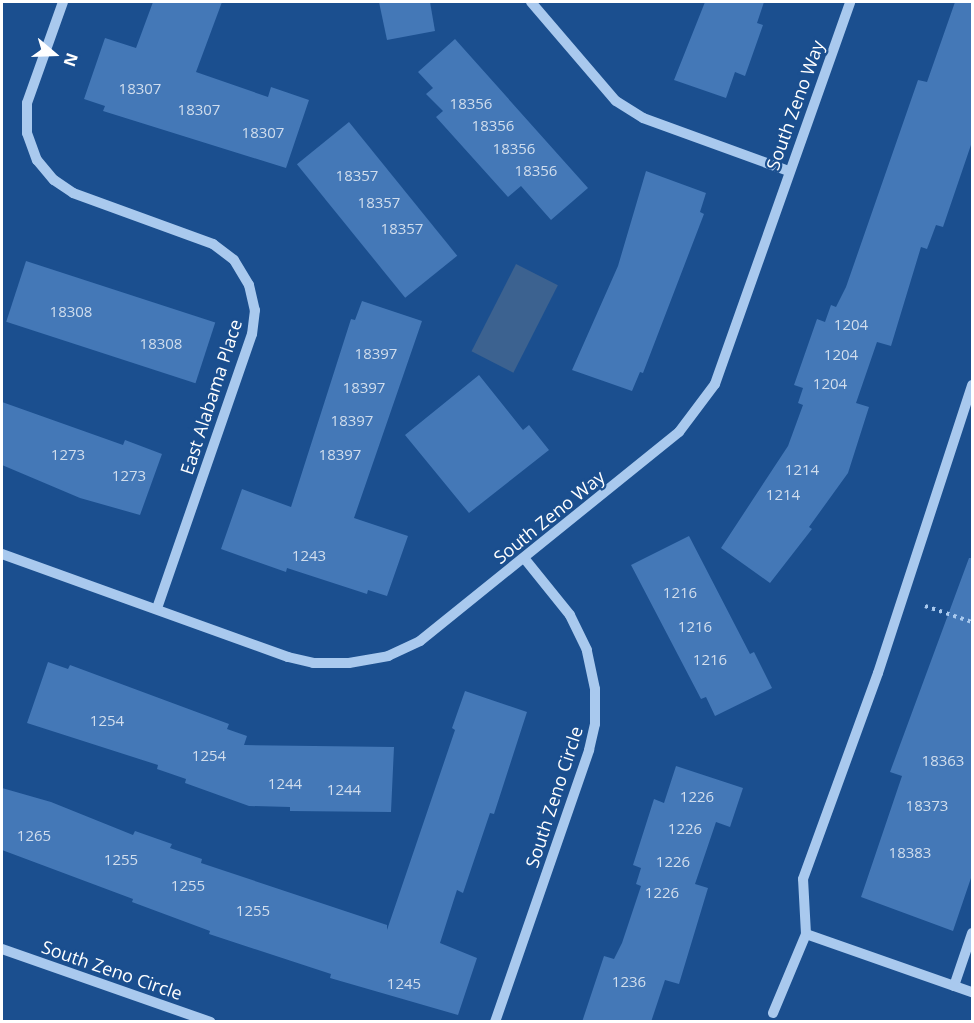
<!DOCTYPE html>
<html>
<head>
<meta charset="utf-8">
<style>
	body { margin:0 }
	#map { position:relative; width:974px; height:1023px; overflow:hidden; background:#1b4f8f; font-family:"Open Sans",sans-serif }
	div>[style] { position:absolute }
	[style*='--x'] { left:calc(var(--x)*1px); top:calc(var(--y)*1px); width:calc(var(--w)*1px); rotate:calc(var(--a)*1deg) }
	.water>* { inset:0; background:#3c6290; transform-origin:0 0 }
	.building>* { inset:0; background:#4478b7; transform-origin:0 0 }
	.path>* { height:4px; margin-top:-2px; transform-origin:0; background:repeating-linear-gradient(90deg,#a9c9ee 0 3px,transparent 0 7.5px) }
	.minor>* { height:10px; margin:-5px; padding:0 5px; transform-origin:5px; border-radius:5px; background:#a9c9ee }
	span { translate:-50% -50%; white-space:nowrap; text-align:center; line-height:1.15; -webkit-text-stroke:4.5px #1b4f8f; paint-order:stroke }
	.number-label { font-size:15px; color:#d0dded }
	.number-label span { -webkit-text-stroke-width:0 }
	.street-label { font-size:18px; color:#fff }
	.frame { position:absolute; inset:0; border:3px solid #fff; pointer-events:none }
	.north { position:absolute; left:24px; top:24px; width:60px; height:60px; -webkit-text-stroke:4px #1b4f8f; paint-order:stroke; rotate:109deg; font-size:16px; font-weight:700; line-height:24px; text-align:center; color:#fff }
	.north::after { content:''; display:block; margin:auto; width:21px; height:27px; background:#fff; clip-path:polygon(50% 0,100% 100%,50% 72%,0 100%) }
</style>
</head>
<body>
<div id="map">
	<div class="water">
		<i style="left:516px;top:264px;width:47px;height:98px;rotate:27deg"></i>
	</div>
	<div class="building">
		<i style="clip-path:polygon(153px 2px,222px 2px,196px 72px,268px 97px,271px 87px,309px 100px,286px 168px,103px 111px,105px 106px,84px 99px,105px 38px,136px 48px)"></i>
		<i style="clip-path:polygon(379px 2px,430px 2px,435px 31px,387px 40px)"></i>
		<i style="clip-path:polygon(705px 2px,764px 2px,757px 23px,763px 25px,745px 76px,735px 72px,726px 98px,674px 80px)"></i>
		<i style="clip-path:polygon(955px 2px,972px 2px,972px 142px,943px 227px,936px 225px,927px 249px,921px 247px,891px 346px,877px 342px,856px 403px,869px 407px,848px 473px,809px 527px,812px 529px,770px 583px,721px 548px,788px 446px,803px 405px,798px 403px,803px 388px,794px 385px,817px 319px,825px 322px,831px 305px,836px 307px,846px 287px,918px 80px,927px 82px)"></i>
		<i style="clip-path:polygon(455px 39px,588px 188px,551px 220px,521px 186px,508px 197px,436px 117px,443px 111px,426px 94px,433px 88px,418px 72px)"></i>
		<i style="left:349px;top:122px;width:172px;height:67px;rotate:51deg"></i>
		<i style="clip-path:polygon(646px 171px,706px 193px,700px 212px,704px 214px,643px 373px,640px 372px,632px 391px,572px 370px,618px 266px)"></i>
		<i style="left:26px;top:261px;width:199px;height:64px;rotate:18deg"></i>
		<i style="clip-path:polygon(362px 301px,422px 321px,354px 518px,408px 536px,387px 596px,368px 590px,367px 594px,287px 568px,286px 572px,221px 549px,242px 489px,291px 507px,351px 319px,355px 320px)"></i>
		<i style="clip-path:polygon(479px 375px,523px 430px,529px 425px,549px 450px,469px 513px,405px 435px)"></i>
		<i style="clip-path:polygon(2px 402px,123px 445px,125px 440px,162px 454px,140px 515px,80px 498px,2px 465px)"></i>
		<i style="clip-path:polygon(689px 536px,750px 654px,754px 652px,772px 688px,715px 716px,706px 697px,701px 699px,631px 565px)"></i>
		<i style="clip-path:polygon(969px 558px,972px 558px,972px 875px,953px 931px,861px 897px,902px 776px,890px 772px)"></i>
		<i style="clip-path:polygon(48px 662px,68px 669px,70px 665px,229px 724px,227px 729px,247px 736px,244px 745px,394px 747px,391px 812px,290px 811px,290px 807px,249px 806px,185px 783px,186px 779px,157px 769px,158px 765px,27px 723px)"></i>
		<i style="clip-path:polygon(465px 691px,527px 712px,494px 814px,490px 813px,463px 893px,457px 890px,440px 943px,477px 958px,458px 1015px,330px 978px,331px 974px,209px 934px,210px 931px,132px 902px,133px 899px,2px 850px,2px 788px,51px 802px,133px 835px,135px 831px,172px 844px,170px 848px,202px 859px,201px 863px,387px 925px,387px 930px,455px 730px,452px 728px)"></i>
		<i style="clip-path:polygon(676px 766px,743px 788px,730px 827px,716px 822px,695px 884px,708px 888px,679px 984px,665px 980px,651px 1022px,582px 1022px,604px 956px,614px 959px,622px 943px,641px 886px,636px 884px,641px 868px,633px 865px,654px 799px,664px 803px)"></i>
	</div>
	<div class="path">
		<i style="--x:925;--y:606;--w:50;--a:18.8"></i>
	</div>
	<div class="minor">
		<i style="--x:63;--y:2;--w:107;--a:109.6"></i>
		<i style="--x:27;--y:103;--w:30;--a:90"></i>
		<i style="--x:27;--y:133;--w:29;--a:70"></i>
		<i style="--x:37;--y:160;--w:26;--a:50"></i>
		<i style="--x:54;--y:180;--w:23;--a:34"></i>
		<i style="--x:73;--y:193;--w:149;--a:20"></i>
		<i style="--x:213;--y:244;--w:26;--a:37"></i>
		<i style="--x:234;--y:260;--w:29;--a:59"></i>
		<i style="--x:249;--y:285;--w:26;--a:77"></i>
		<i style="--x:255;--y:310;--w:24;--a:97"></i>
		<i style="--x:252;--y:334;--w:291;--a:109.1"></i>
		<i style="--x:531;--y:2;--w:130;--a:49.4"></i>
		<i style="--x:616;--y:101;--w:32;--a:32"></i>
		<i style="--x:643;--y:118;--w:155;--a:20"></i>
		<i style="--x:2;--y:554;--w:304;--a:19.8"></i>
		<i style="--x:288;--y:657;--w:26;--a:13"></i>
		<i style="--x:313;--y:663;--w:36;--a:0"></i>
		<i style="--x:349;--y:663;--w:40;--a:-10"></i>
		<i style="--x:388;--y:656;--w:35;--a:-25"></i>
		<i style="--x:420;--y:641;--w:333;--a:-38.9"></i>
		<i style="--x:679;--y:432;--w:60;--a:-53.1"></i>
		<i style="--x:715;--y:384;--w:405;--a:-70.5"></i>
		<i style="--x:806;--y:934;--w:55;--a:-93.1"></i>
		<i style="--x:803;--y:879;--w:219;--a:-70"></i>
		<i style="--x:878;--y:673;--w:303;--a:-71.9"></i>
		<i style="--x:2;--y:949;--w:221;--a:19.3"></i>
		<i style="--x:954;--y:986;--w:56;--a:-71.2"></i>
		<i style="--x:773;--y:1013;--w:86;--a:-67.3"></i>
		<i style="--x:806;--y:934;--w:176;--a:19.3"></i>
		<i style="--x:495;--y:1022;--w:288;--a:-70.9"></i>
		<i style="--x:589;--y:750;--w:27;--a:-77"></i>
		<i style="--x:595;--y:724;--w:35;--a:-90"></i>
		<i style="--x:595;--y:689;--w:40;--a:-102"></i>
		<i style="--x:587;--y:650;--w:39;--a:-116"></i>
		<i style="--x:570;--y:615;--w:73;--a:-128.9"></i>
	</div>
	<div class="number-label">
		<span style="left:140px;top:89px">18307</span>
		<span style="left:471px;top:104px">18356</span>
		<span style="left:199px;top:110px">18307</span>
		<span style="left:493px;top:126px">18356</span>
		<span style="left:263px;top:133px">18307</span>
		<span style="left:514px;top:149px">18356</span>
		<span style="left:536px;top:171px">18356</span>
		<span style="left:357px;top:176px">18357</span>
		<span style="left:379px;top:203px">18357</span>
		<span style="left:402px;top:229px">18357</span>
		<span style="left:71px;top:312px">18308</span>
		<span style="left:851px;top:325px">1204</span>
		<span style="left:161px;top:344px">18308</span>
		<span style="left:376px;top:354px">18397</span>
		<span style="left:841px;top:355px">1204</span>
		<span style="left:830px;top:384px">1204</span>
		<span style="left:364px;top:388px">18397</span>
		<span style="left:352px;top:421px">18397</span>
		<span style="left:68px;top:455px">1273</span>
		<span style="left:340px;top:455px">18397</span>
		<span style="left:802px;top:470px">1214</span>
		<span style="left:129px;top:476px">1273</span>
		<span style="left:783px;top:495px">1214</span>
		<span style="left:309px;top:556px">1243</span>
		<span style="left:680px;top:593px">1216</span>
		<span style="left:695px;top:627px">1216</span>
		<span style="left:710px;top:660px">1216</span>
		<span style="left:107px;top:721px">1254</span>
		<span style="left:209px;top:756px">1254</span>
		<span style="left:943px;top:761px">18363</span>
		<span style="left:285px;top:784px">1244</span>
		<span style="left:344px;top:790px">1244</span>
		<span style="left:697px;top:797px">1226</span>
		<span style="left:927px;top:806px">18373</span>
		<span style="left:685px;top:829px">1226</span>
		<span style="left:34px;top:836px">1265</span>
		<span style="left:910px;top:853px">18383</span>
		<span style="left:121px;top:860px">1255</span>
		<span style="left:673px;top:862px">1226</span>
		<span style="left:188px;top:886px">1255</span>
		<span style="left:662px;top:893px">1226</span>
		<span style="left:253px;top:911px">1255</span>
		<span style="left:629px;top:982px">1236</span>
		<span style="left:404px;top:984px">1245</span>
	</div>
	<div class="street-label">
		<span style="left:795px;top:105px;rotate:-70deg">South Zeno Way</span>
		<span style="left:211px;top:397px;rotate:-72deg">East Alabama Place</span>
		<span style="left:549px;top:517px;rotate:-39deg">South Zeno Way</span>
		<span style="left:554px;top:797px;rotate:-72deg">South Zeno Circle</span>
		<span style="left:112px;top:970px;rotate:19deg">South Zeno Circle</span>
	</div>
	<div class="frame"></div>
	<div class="north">N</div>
</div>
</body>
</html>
